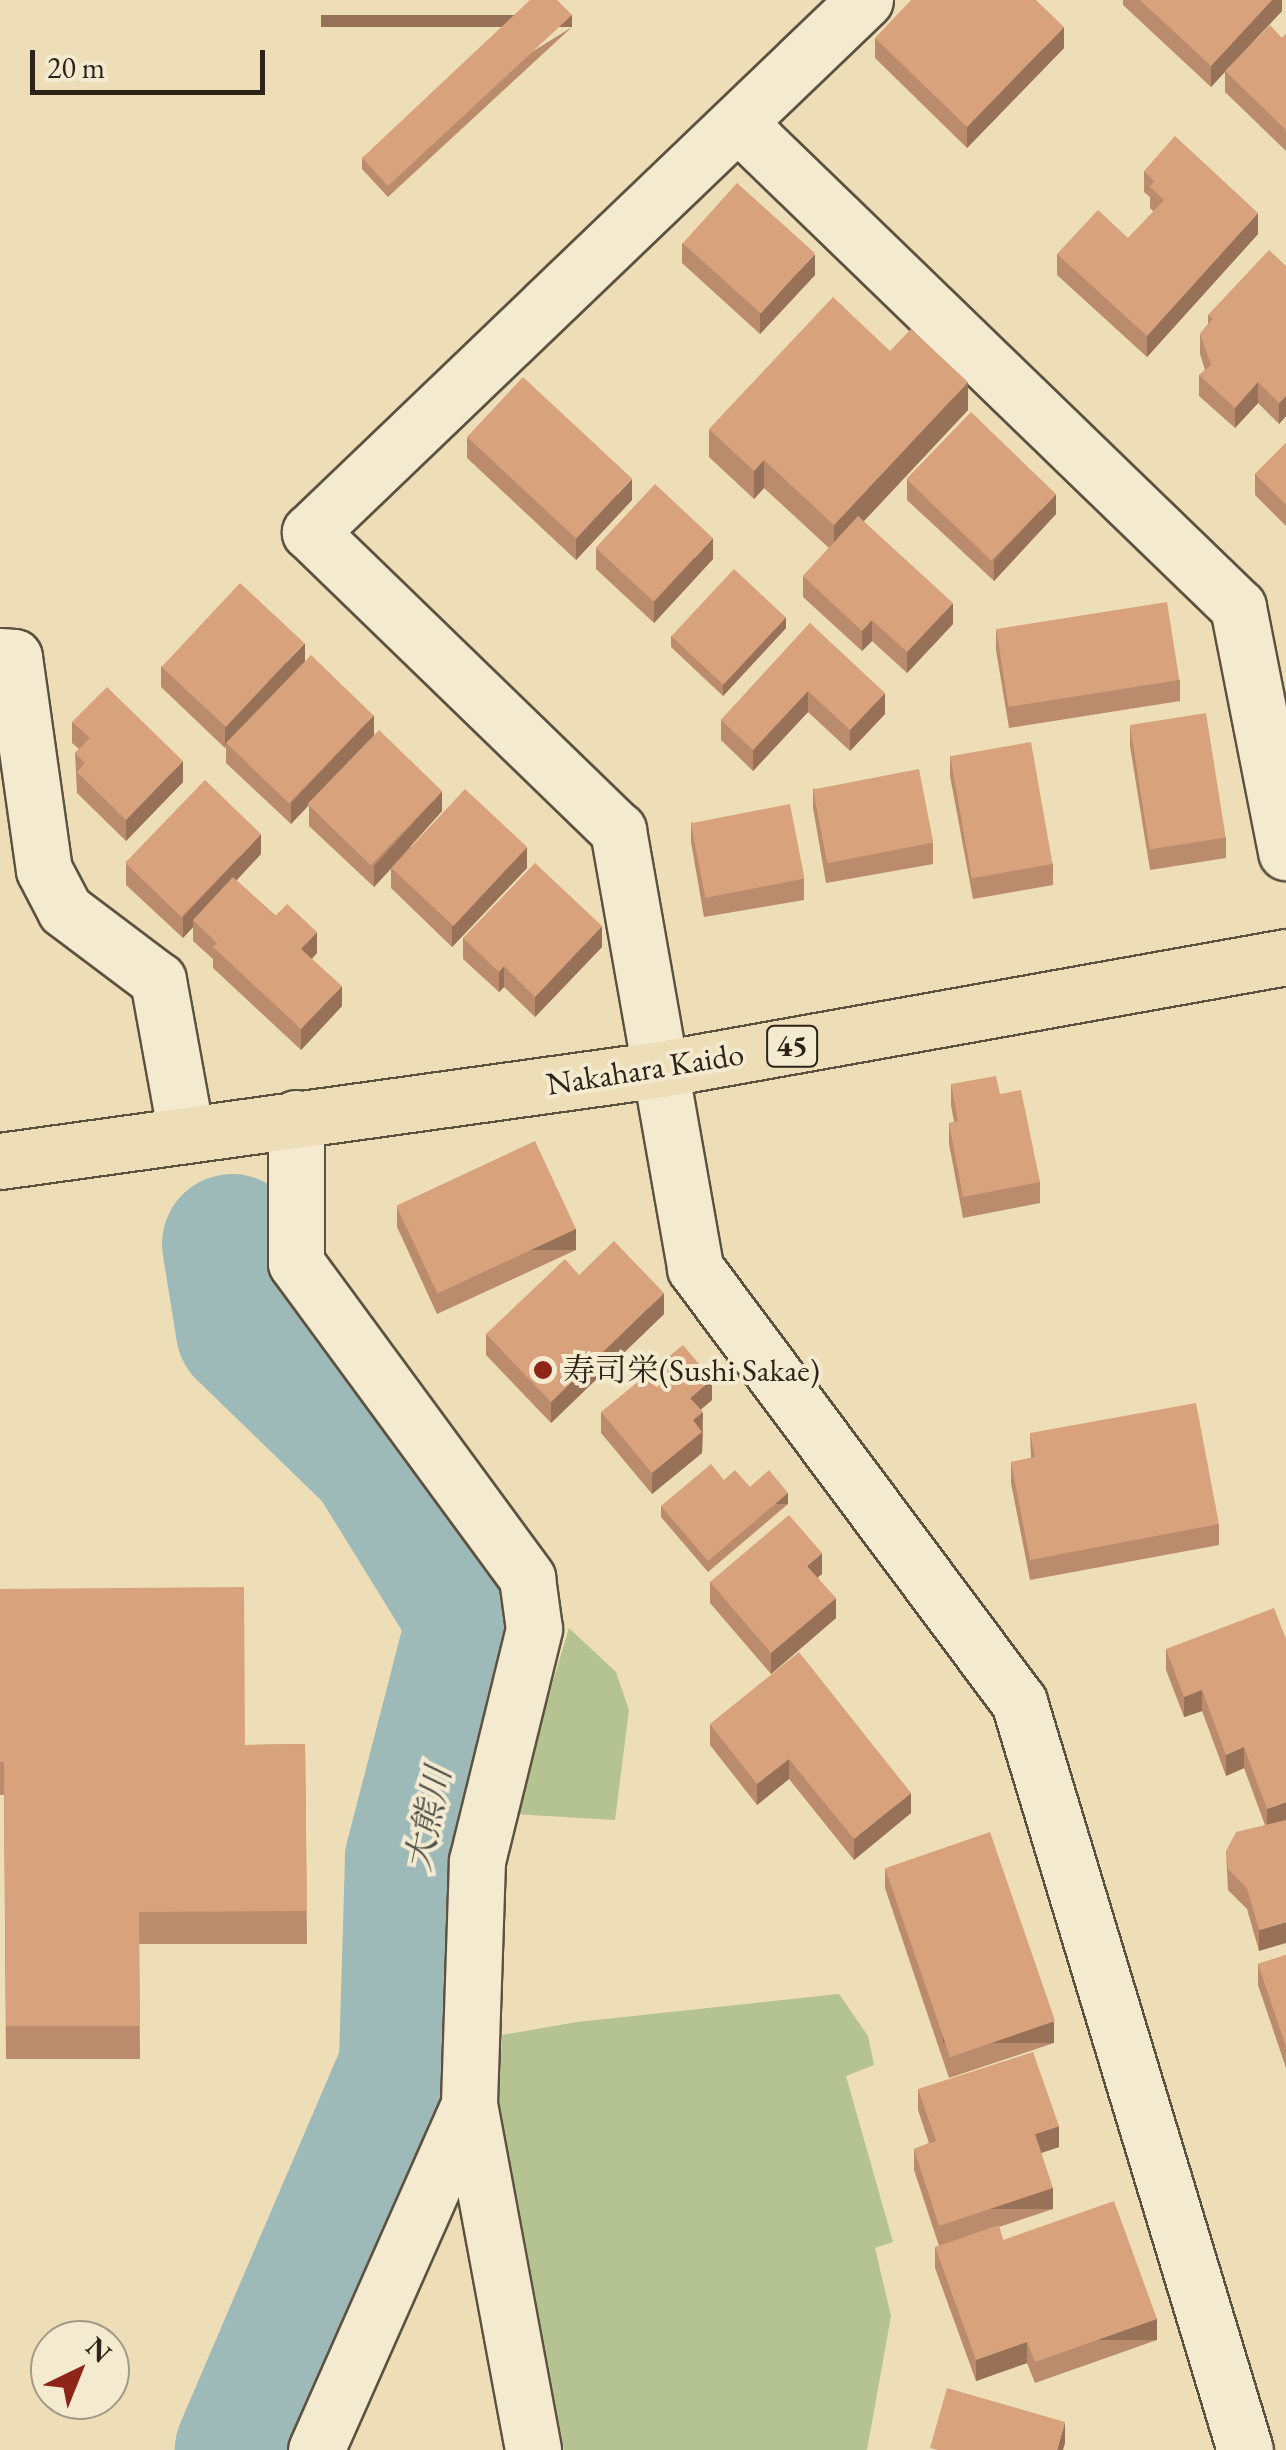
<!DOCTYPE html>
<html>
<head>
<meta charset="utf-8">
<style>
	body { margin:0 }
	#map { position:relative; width:1286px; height:2450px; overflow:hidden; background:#eedeb7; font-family:"EB Garamond","Noto Serif JP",serif }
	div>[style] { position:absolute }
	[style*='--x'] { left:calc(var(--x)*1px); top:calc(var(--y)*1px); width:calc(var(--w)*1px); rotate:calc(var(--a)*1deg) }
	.green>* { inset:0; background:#b5c291 }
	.river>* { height:140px; margin:-70px; padding:0 70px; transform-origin:70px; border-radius:70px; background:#9dbab8 }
	.roads { filter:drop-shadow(2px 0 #5d5240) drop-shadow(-2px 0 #5d5240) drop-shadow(0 2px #5d5240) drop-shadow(0 -2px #5d5240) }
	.minor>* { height:55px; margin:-27.5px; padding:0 27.5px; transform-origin:27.5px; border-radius:27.5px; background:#f4ead0 }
	.major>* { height:55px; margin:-27.5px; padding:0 27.5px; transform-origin:27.5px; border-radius:27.5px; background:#eedeb7 }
	.wall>* { inset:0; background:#ba8b6c }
	.shaded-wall>* { inset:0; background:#977158; transform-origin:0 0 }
	.building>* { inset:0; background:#d8a27d; transform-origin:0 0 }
	.dots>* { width:28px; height:28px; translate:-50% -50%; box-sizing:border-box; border:5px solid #f4ead0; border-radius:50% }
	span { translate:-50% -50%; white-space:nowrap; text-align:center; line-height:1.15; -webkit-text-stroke:8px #f4ead0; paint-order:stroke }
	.shield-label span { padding:2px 8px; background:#f4ead0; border:2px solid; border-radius:8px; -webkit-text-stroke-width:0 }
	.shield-label { font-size:30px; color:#2d2319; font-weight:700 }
	.street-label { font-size:32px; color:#2d2319 }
	.poi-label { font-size:32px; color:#2d2319 }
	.left { translate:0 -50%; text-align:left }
	.water-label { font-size:35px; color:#4f5049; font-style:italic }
	.north { position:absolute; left:30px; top:2320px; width:100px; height:100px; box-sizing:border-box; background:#f4ead0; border:2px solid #a49a87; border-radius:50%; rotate:43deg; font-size:28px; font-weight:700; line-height:40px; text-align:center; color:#2d2319 }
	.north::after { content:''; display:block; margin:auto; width:35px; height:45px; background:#8f2418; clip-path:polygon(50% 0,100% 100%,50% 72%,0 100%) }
	.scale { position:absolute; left:30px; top:50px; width:235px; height:45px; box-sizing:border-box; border:5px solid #2d2319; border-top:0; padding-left:12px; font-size:30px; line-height:35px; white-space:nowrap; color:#2d2319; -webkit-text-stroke:8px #f4ead0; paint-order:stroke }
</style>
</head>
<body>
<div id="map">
	<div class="green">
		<i style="clip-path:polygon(569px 1628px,616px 1672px,629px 1710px,615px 1820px,513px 1814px)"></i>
		<i style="clip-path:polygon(839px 1994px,868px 2036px,874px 2065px,846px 2076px,893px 2242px,875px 2248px,891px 2316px,867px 2450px,564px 2450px,499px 2101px,502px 2035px,577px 2022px)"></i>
	</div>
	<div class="river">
		<i style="--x:232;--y:1244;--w:87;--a:80.8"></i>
		<i style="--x:246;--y:1330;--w:182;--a:44.1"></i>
		<i style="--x:377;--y:1457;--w:190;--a:58.3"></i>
		<i style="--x:477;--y:1619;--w:248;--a:104.5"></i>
		<i style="--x:415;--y:1859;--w:208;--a:91.7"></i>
		<i style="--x:409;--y:2067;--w:417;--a:113.2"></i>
	</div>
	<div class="roads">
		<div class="minor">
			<i style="--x:865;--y:0;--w:769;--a:136.21"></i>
			<i style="--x:310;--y:532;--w:429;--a:44.1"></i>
			<i style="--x:618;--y:830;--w:445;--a:80"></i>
			<i style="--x:695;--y:1268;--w:542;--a:53.26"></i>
			<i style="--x:1019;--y:1702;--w:781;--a:73.19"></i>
			<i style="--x:738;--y:123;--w:696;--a:44.07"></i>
			<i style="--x:1238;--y:607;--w:250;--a:78.9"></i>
			<i style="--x:0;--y:656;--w:14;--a:4"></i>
			<i style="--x:14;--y:657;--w:215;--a:82"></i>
			<i style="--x:44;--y:870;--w:45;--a:62.3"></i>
			<i style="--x:65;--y:910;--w:116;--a:37"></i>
			<i style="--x:158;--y:980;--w:157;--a:79.7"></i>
			<i style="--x:296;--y:1118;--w:145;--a:90"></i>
			<i style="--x:296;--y:1263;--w:391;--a:53.7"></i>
			<i style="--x:527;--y:1578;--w:51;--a:82.2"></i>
			<i style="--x:534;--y:1629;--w:239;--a:103.8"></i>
			<i style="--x:477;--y:1861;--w:243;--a:91.9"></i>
			<i style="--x:469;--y:2104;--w:352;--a:79.5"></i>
			<i style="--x:316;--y:2450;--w:378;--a:-66.1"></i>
		</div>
		<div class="major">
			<i style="--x:0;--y:1161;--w:667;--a:-7.92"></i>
			<i style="--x:661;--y:1069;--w:635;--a:-10.16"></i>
		</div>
	</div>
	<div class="wall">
		<i style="clip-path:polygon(1123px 0,1282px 0,1282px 11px,1240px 55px,1282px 38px,1286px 34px,1286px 151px,1225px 92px,1225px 71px,1211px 87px,1123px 5px)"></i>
		<i style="clip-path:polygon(572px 27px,388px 197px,362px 169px,362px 158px)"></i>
		<i style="clip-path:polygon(875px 38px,1064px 48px,967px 148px,875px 58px)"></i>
		<i style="clip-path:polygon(1144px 171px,1258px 234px,1147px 357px,1057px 275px,1057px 254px,1128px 238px,1154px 212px,1150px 208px,1150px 197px,1144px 192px)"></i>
		<i style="clip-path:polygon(682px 243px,815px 275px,760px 334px,682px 263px)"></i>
		<i style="clip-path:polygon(1286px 266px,1286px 416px,1279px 424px,1258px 403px,1235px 428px,1199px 396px,1199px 375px,1205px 370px,1200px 354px,1200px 334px,1208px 324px,1208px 315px)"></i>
		<i style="clip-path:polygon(890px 351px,968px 410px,863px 522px,953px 624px,907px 673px,872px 641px,862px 651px,803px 597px,803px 576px,829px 548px,764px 488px,754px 499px,709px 457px,709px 429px)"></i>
		<i style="clip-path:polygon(467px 437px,632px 500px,576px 560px,467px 458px)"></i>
		<i style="clip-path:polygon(1286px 443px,1286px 526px,1255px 495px,1255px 474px)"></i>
		<i style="clip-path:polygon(907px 479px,1056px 514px,994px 581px,907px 500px)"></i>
		<i style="clip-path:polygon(596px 548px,713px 559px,654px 623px,596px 569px)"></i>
		<i style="clip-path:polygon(810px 623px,885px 714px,850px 751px,808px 712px,753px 771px,721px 740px,721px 720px)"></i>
		<i style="clip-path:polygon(786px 628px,723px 696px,671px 647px,671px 636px)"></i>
		<i style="clip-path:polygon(996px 630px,1180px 680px,1180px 701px,1009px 728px,996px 650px)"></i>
		<i style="clip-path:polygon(305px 662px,374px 735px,442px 811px,410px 847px,527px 868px,452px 947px,391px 888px,391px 869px,374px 887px,309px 826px,309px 805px,347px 764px,291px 824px,226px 763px,226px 746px,225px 748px,161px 687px,161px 666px)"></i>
		<i style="clip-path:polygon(72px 722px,183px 782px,126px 841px,77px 793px,75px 753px,79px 749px,72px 743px)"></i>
		<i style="clip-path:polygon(1130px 726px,1226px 837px,1226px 858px,1150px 870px,1130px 746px)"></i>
		<i style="clip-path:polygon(950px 756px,1053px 864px,1053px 885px,973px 899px,950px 776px)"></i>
		<i style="clip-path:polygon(813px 788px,933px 843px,933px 864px,826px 883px,813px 808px)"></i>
		<i style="clip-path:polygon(691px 822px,804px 879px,804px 900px,704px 917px,691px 842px)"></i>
		<i style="clip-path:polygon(261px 854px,236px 880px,317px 953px,312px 959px,342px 1006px,301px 1050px,213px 968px,213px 959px,193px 941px,193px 927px,183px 938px,126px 885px,126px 864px)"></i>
		<i style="clip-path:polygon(463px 938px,602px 947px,535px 1017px,504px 987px,499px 992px,463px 959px)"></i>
		<i style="clip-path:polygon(951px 1084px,1000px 1094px,1040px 1182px,1040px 1203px,963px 1218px,949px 1144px,949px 1123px,954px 1122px,951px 1105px)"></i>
		<i style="clip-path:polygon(397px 1206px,576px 1250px,437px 1314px,397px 1227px)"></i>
		<i style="clip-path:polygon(579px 1275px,664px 1314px,551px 1423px,486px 1355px,486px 1334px)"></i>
		<i style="clip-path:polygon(712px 1400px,701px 1409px,703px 1433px,702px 1453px,652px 1494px,601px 1433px,601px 1412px)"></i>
		<i style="clip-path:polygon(1030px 1433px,1219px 1524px,1219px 1545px,1030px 1580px,1011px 1483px,1011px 1462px,1031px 1458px)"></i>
		<i style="clip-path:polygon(724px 1480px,788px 1504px,708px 1572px,661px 1517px,661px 1506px)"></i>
		<i style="clip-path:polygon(822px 1574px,818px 1577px,836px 1618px,771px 1674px,710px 1603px,710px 1582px)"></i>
		<i style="clip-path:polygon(0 1589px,245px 1745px,305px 1744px,307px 1944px,139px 1944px,140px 2059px,6px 2059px,4px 1795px,0 1795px)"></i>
		<i style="clip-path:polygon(1286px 1639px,1259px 1951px,1247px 1909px,1228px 1890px,1226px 1851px,1265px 1825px,1244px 1768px,1226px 1776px,1202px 1711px,1184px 1717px,1166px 1670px,1166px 1649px)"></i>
		<i style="clip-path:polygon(710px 1724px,911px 1813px,854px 1860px,789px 1779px,757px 1805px,710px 1745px)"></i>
		<i style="clip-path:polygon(885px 1868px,1054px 2043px,949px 2078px,885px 1888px)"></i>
		<i style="clip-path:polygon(1286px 1955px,1286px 2068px,1258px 1985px,1258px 1964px)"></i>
		<i style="clip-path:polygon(918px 2089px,1059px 2147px,1041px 2153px,1053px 2209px,999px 2227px,1003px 2240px,1157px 2340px,1035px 2383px,1027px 2363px,976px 2381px,935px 2268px,935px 2247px,939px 2246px,914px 2170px,914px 2149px,929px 2143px,918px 2110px)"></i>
	</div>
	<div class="shaded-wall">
		<i style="clip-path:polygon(1272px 0,1282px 0,1282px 11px,1211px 87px,1211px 66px)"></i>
		<i style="left:572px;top:15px;width:12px;height:251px;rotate:90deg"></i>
		<i style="clip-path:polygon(1064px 27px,1064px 48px,967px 148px,967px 127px)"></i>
		<i style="clip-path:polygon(1258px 213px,1258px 234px,1147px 357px,1147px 336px)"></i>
		<i style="clip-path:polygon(815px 254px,815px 275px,760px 334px,760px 313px)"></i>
		<i style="clip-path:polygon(968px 382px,968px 410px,834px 553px,834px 525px)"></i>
		<i style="clip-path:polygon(1258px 382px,1258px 403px,1235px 428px,1235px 408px)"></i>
		<i style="clip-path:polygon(1286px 396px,1286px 416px,1279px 424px,1279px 403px)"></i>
		<i style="clip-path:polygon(764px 460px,764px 488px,754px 499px,754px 471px)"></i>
		<i style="clip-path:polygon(632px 479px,632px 500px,576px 560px,576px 539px)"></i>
		<i style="clip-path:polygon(1056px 494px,1056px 514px,994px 581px,994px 560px)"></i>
		<i style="clip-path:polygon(713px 538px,713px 559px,654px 623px,654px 602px)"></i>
		<i style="clip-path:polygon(953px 603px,953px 624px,907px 673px,907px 652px)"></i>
		<i style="clip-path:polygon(786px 617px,786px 628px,723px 696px,723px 685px)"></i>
		<i style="clip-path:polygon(872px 620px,872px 641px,862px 651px,862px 631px)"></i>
		<i style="clip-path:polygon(305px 643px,305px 664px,226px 743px,225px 748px,225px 727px)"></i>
		<i style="clip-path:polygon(808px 691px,808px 712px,753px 771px,753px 750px)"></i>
		<i style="clip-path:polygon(885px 693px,885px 714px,850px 751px,850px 730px)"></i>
		<i style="clip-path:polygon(374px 715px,374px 736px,291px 824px,291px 803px)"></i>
		<i style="clip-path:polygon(183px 761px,183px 782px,126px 841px,126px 820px)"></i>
		<i style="clip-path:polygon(442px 791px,442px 811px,374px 887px,374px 866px)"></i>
		<i style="clip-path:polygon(261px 834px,261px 854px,197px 923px,193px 920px,193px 927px,183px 938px,183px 917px)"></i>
		<i style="clip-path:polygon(527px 847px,527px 868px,452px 947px,452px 926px)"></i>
		<i style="clip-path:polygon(602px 926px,602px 947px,535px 1017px,535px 997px)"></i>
		<i style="clip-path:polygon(317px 932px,317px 953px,301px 970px,301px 949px)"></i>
		<i style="clip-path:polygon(504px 966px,504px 987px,499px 992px,499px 972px)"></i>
		<i style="clip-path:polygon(342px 986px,342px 1006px,301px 1050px,301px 1029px)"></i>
		<i style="left:576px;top:1229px;width:21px;height:153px;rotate:90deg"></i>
		<i style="clip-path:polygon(664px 1293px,664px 1314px,551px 1423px,551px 1402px)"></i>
		<i style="clip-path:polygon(712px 1379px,712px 1400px,690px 1419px,690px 1398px)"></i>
		<i style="clip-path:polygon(703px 1412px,702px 1453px,652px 1494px,652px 1473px,693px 1420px)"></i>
		<i style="left:788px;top:1493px;width:11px;height:105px;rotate:90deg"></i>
		<i style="clip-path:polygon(822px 1553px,822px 1574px,807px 1586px,807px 1566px)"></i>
		<i style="clip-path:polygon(836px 1598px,836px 1618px,771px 1674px,771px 1653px)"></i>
		<i style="clip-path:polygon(1202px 1690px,1202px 1711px,1184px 1717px,1184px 1697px)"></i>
		<i style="clip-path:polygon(1244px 1747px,1244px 1768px,1226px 1776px,1226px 1755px)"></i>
		<i style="clip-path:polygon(789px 1759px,789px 1779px,757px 1805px,757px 1784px)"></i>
		<i style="clip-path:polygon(911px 1793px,911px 1813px,854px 1860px,854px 1839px)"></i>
		<i style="clip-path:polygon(1286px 1802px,1286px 1823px,1267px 1830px,1267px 1809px)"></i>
		<i style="clip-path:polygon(1286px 1922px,1286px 1943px,1259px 1951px,1259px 1930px)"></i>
		<i style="left:1054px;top:2022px;width:21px;height:111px;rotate:90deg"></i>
		<i style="clip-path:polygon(1059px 2126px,1059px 2147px,1035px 2155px,1035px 2134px)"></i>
		<i style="left:1053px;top:2188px;width:21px;height:120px;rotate:90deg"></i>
		<i style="left:1157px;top:2319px;width:21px;height:129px;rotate:90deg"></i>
		<i style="clip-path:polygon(1027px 2342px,1027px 2363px,976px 2381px,976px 2360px)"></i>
		<i style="clip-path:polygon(1065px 2422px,1065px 2443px,1063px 2450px,1057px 2450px)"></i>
	</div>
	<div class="building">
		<i style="clip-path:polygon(530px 0,557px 0,572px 15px,388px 186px,362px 158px)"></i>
		<i style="clip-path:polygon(911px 0,1036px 0,1064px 27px,967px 127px,875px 38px)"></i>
		<i style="clip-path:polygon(1140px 0,1272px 0,1211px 66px)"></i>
		<i style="clip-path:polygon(1270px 25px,1282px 38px,1286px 34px,1286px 130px,1225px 71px)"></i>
		<i style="clip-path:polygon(1175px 136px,1258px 213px,1147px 336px,1057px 254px,1098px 210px,1128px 238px,1164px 200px,1150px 187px,1154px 181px,1144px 171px)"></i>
		<i style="left:737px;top:183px;width:105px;height:81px;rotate:42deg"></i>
		<i style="clip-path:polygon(1269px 250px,1286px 266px,1286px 396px,1279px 403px,1258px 382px,1235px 408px,1199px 375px,1211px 365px,1200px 334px,1213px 319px,1208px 315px)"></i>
		<i style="clip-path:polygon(833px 297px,890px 351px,911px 329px,968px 382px,834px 525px,764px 460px,754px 471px,709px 429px)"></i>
		<i style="left:523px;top:377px;width:149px;height:82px;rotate:43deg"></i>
		<i style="left:971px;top:412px;width:118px;height:93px;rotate:44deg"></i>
		<i style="clip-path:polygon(1286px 443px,1286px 505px,1255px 474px)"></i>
		<i style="left:655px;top:484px;width:79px;height:87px;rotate:43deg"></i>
		<i style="clip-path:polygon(858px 516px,953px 603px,907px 652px,872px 620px,862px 631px,803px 576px)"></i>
		<i style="left:734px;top:569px;width:71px;height:92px;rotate:43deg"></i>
		<i style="left:240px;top:583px;width:88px;height:115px;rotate:43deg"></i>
		<i style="left:1167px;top:602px;width:79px;height:173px;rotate:81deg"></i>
		<i style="clip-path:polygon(810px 623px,885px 693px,850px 730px,808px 691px,753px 750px,721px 720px)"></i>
		<i style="left:311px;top:655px;width:87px;height:122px;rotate:44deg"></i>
		<i style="clip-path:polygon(107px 687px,183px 761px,126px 820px,77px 772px,85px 763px,75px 753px,90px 738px,72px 722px)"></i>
		<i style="left:1206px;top:713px;width:126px;height:77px;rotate:81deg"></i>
		<i style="left:379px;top:730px;width:88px;height:103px;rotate:44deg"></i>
		<i style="left:1031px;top:742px;width:124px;height:82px;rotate:80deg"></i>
		<i style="left:919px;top:769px;width:75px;height:108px;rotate:79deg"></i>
		<i style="left:205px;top:780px;width:78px;height:115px;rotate:44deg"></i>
		<i style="left:465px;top:789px;width:85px;height:108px;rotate:43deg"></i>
		<i style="left:790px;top:804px;width:76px;height:101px;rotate:79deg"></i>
		<i style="clip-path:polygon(535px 863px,602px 926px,535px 997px,504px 966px,499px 972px,463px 938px)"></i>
		<i style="clip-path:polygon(233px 877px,275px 916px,287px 904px,317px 932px,301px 949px,342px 986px,301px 1029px,213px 947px,217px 943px,193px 920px)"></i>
		<i style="clip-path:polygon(996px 1076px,1000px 1094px,1021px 1090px,1040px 1182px,963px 1197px,949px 1123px,958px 1121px,951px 1084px)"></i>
		<i style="left:535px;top:1141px;width:97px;height:153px;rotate:65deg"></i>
		<i style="clip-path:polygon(614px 1241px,664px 1293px,551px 1402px,486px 1334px,565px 1259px,579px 1275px)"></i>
		<i style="clip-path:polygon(683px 1345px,712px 1379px,690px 1398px,703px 1412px,693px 1420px,702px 1432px,652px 1473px,601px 1412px)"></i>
		<i style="clip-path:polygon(1196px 1403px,1219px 1524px,1030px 1560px,1011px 1462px,1035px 1457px,1030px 1433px)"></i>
		<i style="clip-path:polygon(711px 1464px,724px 1480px,735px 1470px,750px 1487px,769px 1470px,788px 1493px,708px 1561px,661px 1506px)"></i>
		<i style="clip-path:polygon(789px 1515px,822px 1553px,807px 1566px,836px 1598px,771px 1653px,710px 1582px)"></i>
		<i style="clip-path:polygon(244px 1587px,245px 1745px,305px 1744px,307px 1911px,139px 1912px,140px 2026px,6px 2026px,4px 1762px,0 1762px,0 1589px)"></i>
		<i style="clip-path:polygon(1274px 1608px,1286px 1639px,1286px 1802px,1267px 1809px,1244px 1747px,1226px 1755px,1202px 1690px,1184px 1697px,1166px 1649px)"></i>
		<i style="clip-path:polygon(799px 1652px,911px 1793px,854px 1839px,789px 1759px,757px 1784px,710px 1724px)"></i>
		<i style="clip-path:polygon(1286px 1820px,1286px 1922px,1259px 1930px,1247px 1888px,1228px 1869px,1226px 1851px,1236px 1832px)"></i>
		<i style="left:990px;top:1832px;width:200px;height:111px;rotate:71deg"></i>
		<i style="clip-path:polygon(1286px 1955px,1286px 2047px,1258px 1964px)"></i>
		<i style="clip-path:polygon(1033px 2052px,1059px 2126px,1035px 2134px,1053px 2188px,939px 2226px,914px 2149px,936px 2141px,918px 2089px)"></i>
		<i style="clip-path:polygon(1114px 2201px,1157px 2319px,1035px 2362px,1027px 2342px,976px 2360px,935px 2247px,999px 2225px,1003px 2240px)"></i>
		<i style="clip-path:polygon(947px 2388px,1065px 2422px,1057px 2450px,938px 2450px,930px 2448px)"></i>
	</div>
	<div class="dots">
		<i style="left:543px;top:1370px;background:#8f2418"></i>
	</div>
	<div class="shield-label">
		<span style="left:792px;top:1046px">45</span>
	</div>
	<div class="street-label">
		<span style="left:645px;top:1069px;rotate:-9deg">Nakahara Kaido</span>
	</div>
	<div class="poi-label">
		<span class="left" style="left:563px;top:1370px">寿司栄(Sushi Sakae)</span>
	</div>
	<div class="water-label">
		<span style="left:428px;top:1819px;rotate:-78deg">大熊川</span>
	</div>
	<div class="north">N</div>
	<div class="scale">20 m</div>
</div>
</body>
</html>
